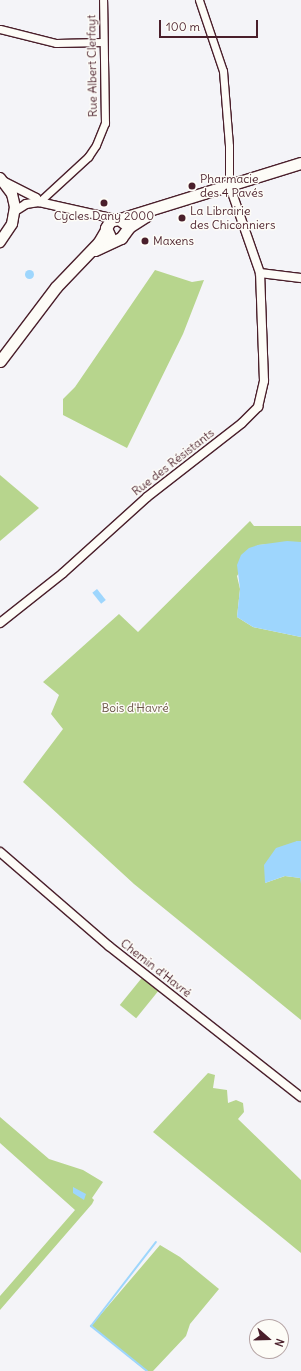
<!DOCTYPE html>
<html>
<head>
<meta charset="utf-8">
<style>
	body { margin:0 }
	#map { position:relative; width:301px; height:1371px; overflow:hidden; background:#f4f4f8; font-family:Delius,sans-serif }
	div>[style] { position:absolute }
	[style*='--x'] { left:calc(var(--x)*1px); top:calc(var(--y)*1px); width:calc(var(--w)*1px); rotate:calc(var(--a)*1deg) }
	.green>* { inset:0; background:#b7d58d; transform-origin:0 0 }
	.water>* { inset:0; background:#9ed6fd; transform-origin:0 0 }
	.round { border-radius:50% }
	.stream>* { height:2px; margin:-1px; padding:0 1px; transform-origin:1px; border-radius:1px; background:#9ed6fd }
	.roads { filter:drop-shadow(1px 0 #4a1f2b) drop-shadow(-1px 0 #4a1f2b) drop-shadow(0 1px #4a1f2b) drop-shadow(0 -1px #4a1f2b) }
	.minor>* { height:7px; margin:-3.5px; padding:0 3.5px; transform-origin:3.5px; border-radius:3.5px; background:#fdfcf7 }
	.tertiary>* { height:8px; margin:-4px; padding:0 4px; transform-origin:4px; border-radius:4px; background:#fdfcf7 }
	.secondary>* { height:10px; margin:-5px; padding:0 5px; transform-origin:5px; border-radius:5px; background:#fdfcf7 }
	.primary>* { height:11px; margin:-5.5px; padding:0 5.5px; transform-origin:5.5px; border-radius:5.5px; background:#fdfcf7 }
	.dots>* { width:11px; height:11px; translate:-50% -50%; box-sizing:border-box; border:2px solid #fdfcf7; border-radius:50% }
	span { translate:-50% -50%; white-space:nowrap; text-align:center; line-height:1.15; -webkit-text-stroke:3px #fdfcf7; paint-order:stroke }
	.street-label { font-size:12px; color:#4a1f2b }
	.poi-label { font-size:12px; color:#4a1f2b }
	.left { translate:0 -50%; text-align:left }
	.park-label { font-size:12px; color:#6b5648 }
	.north { position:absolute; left:249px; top:1319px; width:40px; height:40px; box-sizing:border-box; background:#fdfcf7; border:1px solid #b5a4a5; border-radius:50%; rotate:110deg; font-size:11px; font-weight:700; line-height:16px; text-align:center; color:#4a1f2b }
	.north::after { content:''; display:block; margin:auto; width:14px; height:18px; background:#4a1f2b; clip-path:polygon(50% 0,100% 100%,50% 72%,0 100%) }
	.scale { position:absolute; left:159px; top:20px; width:99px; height:18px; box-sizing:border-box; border:2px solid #4a1f2b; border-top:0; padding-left:5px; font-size:12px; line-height:14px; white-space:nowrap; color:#4a1f2b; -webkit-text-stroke:3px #fdfcf7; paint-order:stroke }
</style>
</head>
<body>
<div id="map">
	<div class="green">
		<i style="clip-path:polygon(155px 270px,192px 282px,204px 280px,183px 334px,127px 448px,63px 415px,63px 399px,75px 387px)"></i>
		<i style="clip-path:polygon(0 475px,39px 508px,0 541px)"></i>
		<i style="clip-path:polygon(250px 521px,254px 526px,301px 526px,301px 542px,258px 545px,237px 576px,240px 589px,237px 617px,253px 627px,301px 637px,301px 841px,297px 841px,265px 883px,285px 876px,301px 878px,301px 1020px,134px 884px,23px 782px,63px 729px,51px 714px,59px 695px,43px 682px,119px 614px,138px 632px)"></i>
		<i style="left:145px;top:974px;width:21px;height:40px;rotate:39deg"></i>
		<i style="clip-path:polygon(208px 1073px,215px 1075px,213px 1088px,227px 1090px,228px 1103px,236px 1100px,243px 1103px,244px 1112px,238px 1119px,301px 1180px,301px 1253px,153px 1132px)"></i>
		<i style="clip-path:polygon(0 1117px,49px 1159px,83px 1170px,103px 1182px,92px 1198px,94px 1200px,92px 1204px,0 1310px,0 1296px,75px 1210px,0 1143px)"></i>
		<i style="clip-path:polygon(160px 1245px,180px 1257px,219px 1289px,190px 1324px,186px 1336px,153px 1371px,146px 1371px,91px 1326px)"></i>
	</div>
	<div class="water">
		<i class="round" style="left:24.5px;top:269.5px;width:9px;height:9px"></i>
		<i style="clip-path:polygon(287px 541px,301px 542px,301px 637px,253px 627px,237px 617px,240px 589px,237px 565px,241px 555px,249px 548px,258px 545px)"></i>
		<i style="left:97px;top:589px;width:14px;height:6px;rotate:51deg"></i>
		<i style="clip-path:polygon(297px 841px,301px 841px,301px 884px,300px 878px,285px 876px,265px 883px,264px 865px,276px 848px)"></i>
		<i style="clip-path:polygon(73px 1187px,86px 1194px,84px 1200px,73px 1193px)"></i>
	</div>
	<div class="stream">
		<i style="--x:147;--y:1371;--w:72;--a:-141.2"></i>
		<i style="--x:91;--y:1326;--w:106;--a:-52.3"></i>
	</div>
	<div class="roads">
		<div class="minor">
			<i style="--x:199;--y:0;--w:75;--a:71.3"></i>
			<i style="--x:223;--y:71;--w:75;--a:85.4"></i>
			<i style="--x:229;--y:146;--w:38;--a:90"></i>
			<i style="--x:0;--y:29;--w:58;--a:14"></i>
			<i style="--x:56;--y:43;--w:47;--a:-1.2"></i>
			<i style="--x:39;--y:202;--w:67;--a:-42.6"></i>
			<i style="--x:88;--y:157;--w:14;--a:-56"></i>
			<i style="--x:96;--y:145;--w:24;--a:-68"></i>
			<i style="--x:105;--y:123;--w:123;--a:-90.9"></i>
		</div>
		<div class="tertiary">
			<i style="--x:3;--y:181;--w:37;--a:27"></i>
			<i style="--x:36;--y:198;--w:5;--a:53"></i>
			<i style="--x:15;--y:211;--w:13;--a:-32"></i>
			<i style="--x:26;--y:204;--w:13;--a:-9"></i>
			<i style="--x:39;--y:202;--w:78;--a:12.6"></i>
			<i style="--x:260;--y:273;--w:41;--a:7"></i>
			<i style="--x:0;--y:623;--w:80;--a:-38.4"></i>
			<i style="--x:63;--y:573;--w:113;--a:-42.1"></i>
			<i style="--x:147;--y:497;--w:120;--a:-37.9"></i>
			<i style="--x:242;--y:423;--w:23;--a:-45"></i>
			<i style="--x:258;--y:407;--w:27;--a:-77"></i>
			<i style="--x:264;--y:381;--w:108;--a:-92.1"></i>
			<i style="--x:260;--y:273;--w:94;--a:-109.2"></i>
			<i style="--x:0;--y:852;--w:144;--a:40.8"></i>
			<i style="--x:109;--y:946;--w:244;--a:38.2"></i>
		</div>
		<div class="secondary">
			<i style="--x:0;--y:178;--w:20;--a:53"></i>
			<i style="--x:12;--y:194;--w:13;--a:77"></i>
			<i style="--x:15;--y:207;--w:17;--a:100"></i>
			<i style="--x:12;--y:224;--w:22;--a:124"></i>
		</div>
		<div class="primary">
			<i style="--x:120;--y:219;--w:189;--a:-17.2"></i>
			<i style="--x:110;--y:237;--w:10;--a:-114"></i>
			<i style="--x:106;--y:228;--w:8;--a:-60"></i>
			<i style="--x:110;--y:221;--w:9;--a:-13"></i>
			<i style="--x:119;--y:219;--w:6;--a:39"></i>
			<i style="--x:95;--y:250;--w:29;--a:-25"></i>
			<i style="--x:121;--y:238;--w:14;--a:-54"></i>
			<i style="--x:129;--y:227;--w:20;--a:-33"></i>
			<i style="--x:0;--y:361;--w:93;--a:-52.9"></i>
			<i style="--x:56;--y:287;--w:62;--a:-46.3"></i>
			<i style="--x:99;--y:242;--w:14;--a:-60"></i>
		</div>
	</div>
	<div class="dots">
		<i style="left:192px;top:186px;background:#4a1f2b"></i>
		<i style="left:104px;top:203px;background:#4a1f2b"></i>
		<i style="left:182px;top:218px;background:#4a1f2b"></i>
		<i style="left:145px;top:241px;background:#4a1f2b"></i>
	</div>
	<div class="street-label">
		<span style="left:92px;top:66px;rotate:-91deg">Rue Albert Clerfayt</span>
		<span style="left:173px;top:462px;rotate:-38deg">Rue des Résistants</span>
		<span style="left:156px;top:968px;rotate:38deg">Chemin d'Havré</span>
	</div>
	<div class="poi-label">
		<span class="left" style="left:200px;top:186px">Pharmacie<br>des 4 Pavés</span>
		<span class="left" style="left:190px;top:218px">La Librairie<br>des Chiconniers</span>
		<span style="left:104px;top:216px">Cycles Dany 2000</span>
		<span class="left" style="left:153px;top:241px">Maxens</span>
	</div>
	<div class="park-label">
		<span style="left:135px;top:708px">Bois d'Havré</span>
	</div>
	<div class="north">N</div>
	<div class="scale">100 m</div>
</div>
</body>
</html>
